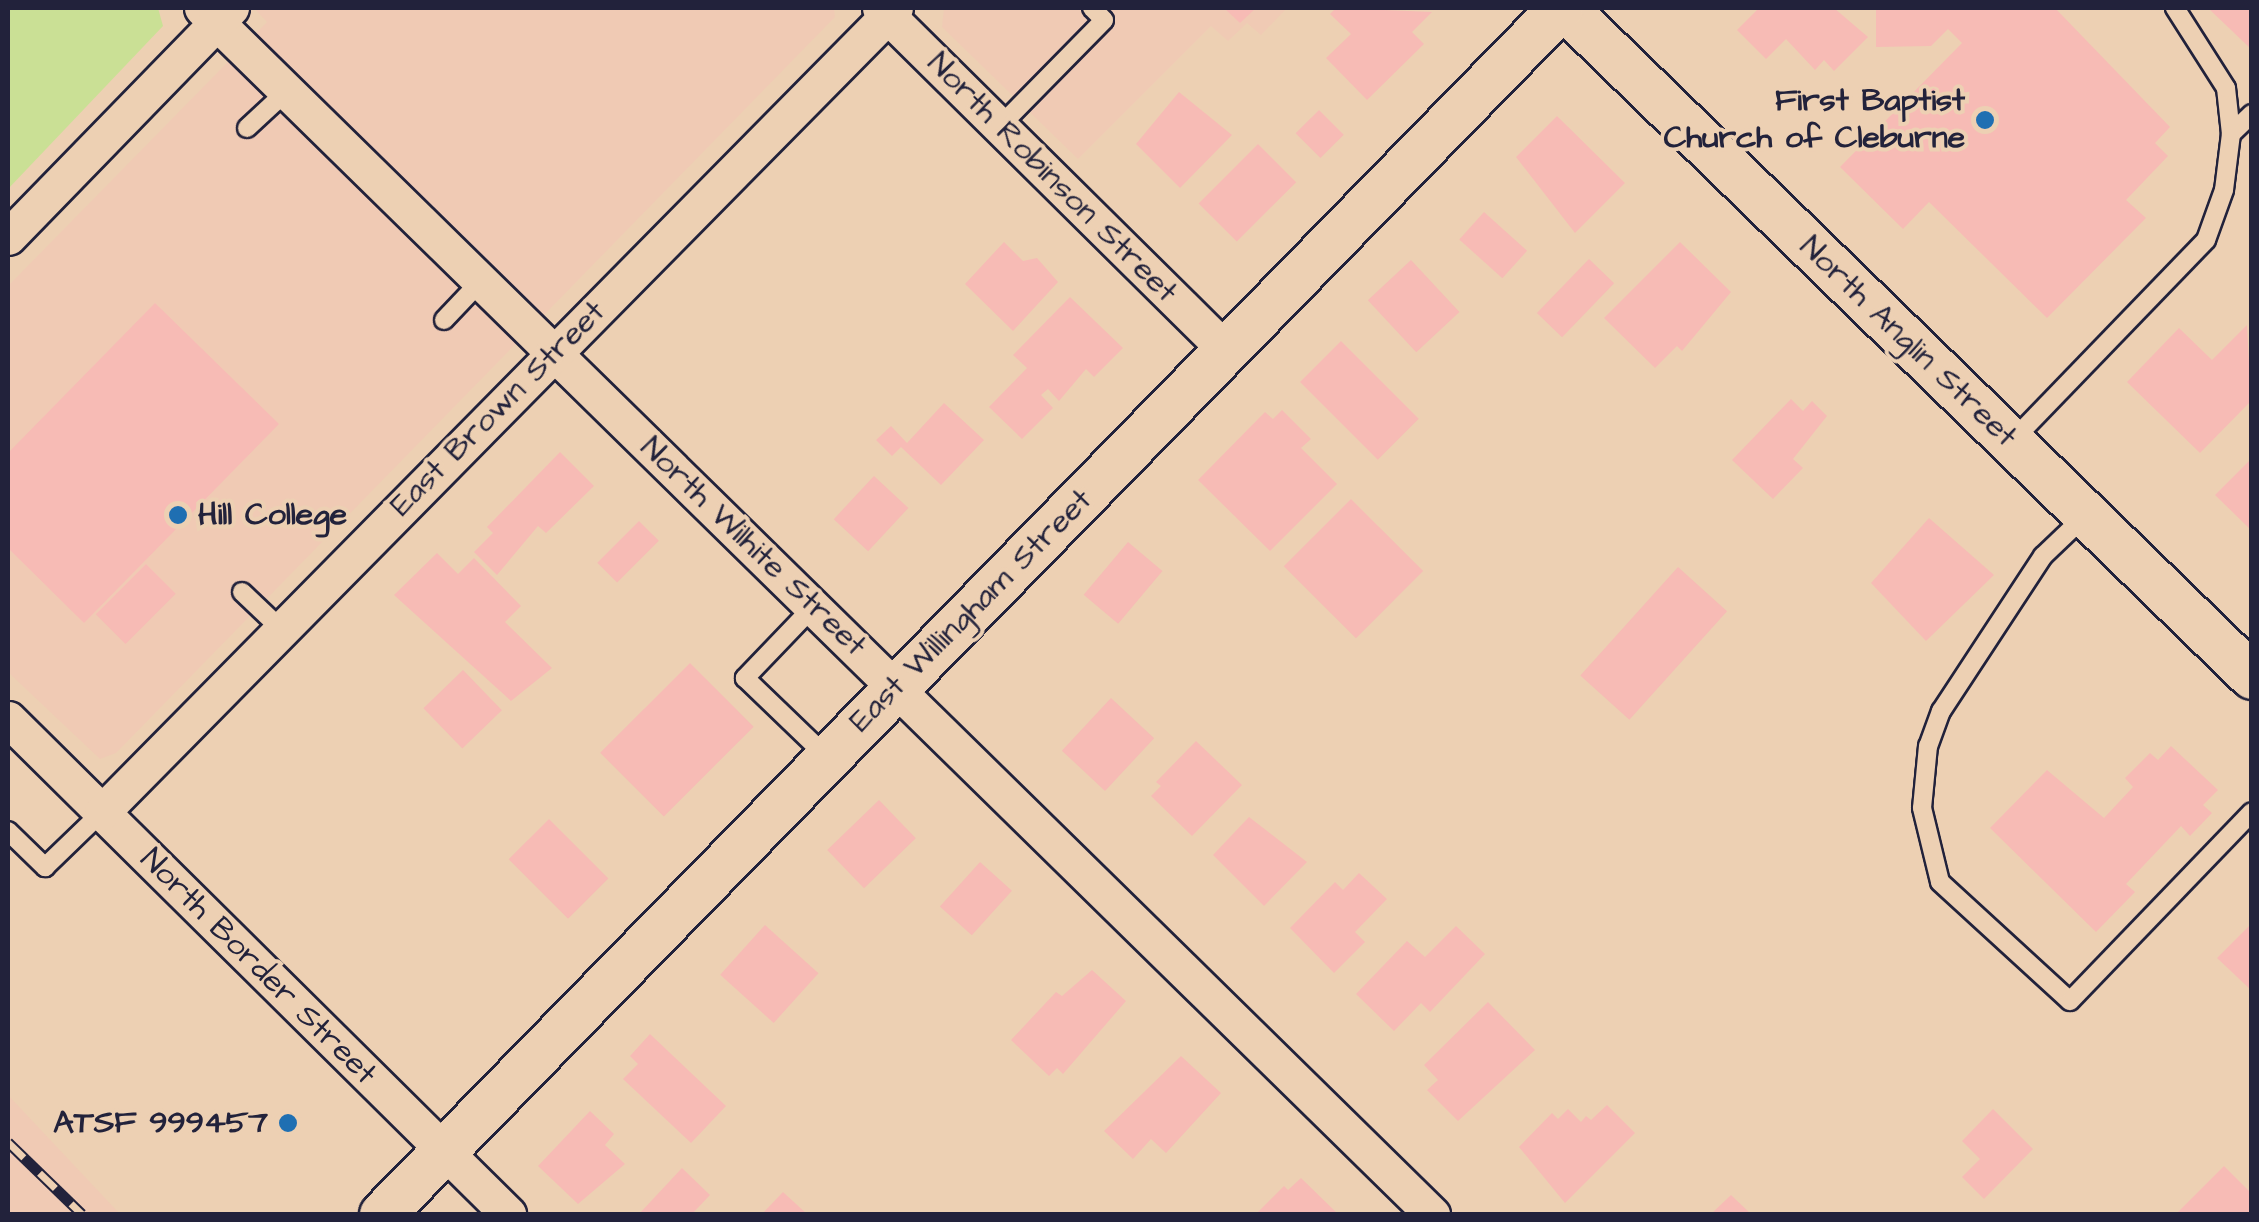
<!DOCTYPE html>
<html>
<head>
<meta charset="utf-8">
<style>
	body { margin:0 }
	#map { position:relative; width:2259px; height:1222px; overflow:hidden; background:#edd0b3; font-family:"Architects Daughter",sans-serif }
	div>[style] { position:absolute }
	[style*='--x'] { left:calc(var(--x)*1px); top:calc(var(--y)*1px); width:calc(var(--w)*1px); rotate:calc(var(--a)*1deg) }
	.built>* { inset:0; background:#f0cab4 }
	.green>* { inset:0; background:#cae095 }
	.building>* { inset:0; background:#f7bbb5; transform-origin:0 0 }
	.roads { filter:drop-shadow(2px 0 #22223b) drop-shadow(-2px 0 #22223b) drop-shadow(0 2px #22223b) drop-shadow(0 -2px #22223b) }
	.service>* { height:18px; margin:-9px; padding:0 9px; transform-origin:9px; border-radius:9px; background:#edd0b3 }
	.minor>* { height:35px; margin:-17.5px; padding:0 17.5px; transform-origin:17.5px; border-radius:17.5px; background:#edd0b3 }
	.tertiary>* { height:45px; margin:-22.5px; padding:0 22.5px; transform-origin:22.5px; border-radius:22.5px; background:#edd0b3 }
	.rail>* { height:11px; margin-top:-5.5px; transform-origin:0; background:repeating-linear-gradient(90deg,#edd0b3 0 22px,#22223b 0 44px); box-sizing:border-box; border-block:2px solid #22223b }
	.dots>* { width:28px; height:28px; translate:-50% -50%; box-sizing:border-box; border:5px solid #edd0b3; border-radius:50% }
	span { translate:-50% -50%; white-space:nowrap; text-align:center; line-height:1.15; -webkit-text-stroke:8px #edd0b3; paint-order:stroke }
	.poi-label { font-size:32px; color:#22223b; font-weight:700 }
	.right { translate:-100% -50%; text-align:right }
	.left { translate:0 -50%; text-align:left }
	.street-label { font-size:32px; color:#22223b }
	.frame { position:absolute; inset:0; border:10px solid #22223b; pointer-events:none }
</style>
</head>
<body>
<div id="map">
	<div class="built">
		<i style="clip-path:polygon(254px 8px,834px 8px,835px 17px,116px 753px,100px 759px,8px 672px,8px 286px,267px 22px)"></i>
		<i style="clip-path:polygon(944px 8px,1287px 8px,1261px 35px,1247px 23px,1228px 41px,1211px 26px,1078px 159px,942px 27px)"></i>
		<i style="clip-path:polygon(8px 1095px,120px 1214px,8px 1214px)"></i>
	</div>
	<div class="green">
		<i style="clip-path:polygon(8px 8px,158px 8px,163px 26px,8px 189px)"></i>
	</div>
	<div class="building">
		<i style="clip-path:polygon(1224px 8px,1256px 8px,1240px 23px)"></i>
		<i style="clip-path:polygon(1336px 8px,1432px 12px,1412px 32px,1424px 44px,1367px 100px,1326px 58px,1351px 34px,1330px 14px)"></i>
		<i style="clip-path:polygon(1759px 8px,1834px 8px,1868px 37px,1834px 71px,1824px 60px,1815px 70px,1786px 39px,1766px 59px,1737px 30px)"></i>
		<i style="clip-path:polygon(2055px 8px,2170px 127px,2155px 143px,2168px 156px,2126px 200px,2146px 218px,2047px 318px,1929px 202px,1903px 229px,1840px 167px,1962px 43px,1948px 29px,1931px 46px,1876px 47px,1876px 9px)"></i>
		<i style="clip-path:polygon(2208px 8px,2252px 8px,2252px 50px)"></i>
		<i style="clip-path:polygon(1179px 92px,1232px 135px,1180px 188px,1136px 144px)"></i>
		<i style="left:1319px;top:110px;width:35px;height:33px;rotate:45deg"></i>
		<i style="clip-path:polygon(1557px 116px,1625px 183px,1575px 233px,1516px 157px)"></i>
		<i style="left:1258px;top:144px;width:54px;height:84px;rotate:45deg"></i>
		<i style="left:1484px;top:212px;width:58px;height:37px;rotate:42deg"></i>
		<i style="clip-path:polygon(1004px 242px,1023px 261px,1037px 258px,1058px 282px,1013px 331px,965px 284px)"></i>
		<i style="clip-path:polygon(1680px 242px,1731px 292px,1682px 351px,1677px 346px,1655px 368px,1604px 318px)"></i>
		<i style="left:1589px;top:259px;width:35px;height:75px;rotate:44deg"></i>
		<i style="left:1411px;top:260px;width:71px;height:59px;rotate:47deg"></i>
		<i style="clip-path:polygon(1070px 297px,1123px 348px,1094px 377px,1086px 369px,1059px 401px,1048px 389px,1041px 395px,1053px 408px,1022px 439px,989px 407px,1027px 368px,1013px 355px)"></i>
		<i style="clip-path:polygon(155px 303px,279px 424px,84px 623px,8px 548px,8px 453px)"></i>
		<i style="clip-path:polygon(2247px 325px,2251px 401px,2200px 453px,2127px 382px,2179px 328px,2212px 360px)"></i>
		<i style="left:1341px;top:341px;width:110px;height:58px;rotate:45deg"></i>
		<i style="clip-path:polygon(1791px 399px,1803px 411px,1812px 401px,1827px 416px,1793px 459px,1803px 468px,1773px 499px,1732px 460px)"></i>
		<i style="clip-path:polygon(944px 403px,984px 440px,941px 485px,901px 447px,892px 456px,876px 440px,891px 426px,907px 443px)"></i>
		<i style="clip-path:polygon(1282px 410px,1311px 439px,1301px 448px,1337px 484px,1270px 551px,1198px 480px,1265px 412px,1273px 419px)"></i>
		<i style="clip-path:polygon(560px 452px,594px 486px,546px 533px,538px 526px,497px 575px,474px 552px,493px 533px,487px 527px)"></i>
		<i style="clip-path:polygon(2252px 458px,2252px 531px,2215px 495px)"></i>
		<i style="left:874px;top:476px;width:47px;height:59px;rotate:43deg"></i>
		<i style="left:1351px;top:499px;width:102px;height:95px;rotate:45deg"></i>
		<i style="clip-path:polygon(1929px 518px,1994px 575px,1926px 641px,1871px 583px)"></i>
		<i style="left:639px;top:521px;width:28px;height:59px;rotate:45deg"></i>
		<i style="left:1128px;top:542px;width:45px;height:69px;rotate:40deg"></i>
		<i style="clip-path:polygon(437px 553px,458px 574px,474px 558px,521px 606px,505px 622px,552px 668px,511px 701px,394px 595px)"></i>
		<i style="left:146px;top:564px;width:42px;height:71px;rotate:45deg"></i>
		<i style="left:1678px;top:567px;width:66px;height:146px;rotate:42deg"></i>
		<i style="left:690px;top:663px;width:90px;height:127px;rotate:45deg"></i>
		<i style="left:463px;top:670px;width:56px;height:55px;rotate:46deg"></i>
		<i style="left:1111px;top:698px;width:59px;height:72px;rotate:43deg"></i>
		<i style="clip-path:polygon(1196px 741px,1242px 785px,1192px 836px,1151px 796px,1161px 786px,1156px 782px)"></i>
		<i style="clip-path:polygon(2171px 746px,2218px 790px,2203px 805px,2212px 813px,2190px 836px,2181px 826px,2126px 884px,2135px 892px,2096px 932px,1990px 828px,2047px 770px,2104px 818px,2133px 787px,2125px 778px,2150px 753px,2158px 760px)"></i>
		<i style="left:879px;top:800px;width:53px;height:72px;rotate:46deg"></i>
		<i style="clip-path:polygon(1249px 817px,1307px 862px,1264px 906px,1213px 855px)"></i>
		<i style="left:549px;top:819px;width:84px;height:57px;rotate:45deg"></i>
		<i style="left:980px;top:862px;width:43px;height:60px;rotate:42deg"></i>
		<i style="clip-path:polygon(1359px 873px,1387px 899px,1355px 932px,1365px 942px,1334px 973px,1290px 928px,1335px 882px,1343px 890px)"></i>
		<i style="clip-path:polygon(2252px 923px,2252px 991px,2217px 958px)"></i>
		<i style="left:765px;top:925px;width:72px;height:67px;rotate:42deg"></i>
		<i style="clip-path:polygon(1456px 926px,1485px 954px,1430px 1012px,1421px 1003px,1394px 1031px,1356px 994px,1407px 941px,1425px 957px)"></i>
		<i style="clip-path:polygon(1092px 970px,1126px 1001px,1063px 1074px,1057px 1068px,1049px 1076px,1011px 1040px,1056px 992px,1062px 996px)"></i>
		<i style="clip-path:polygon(1488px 1002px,1535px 1050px,1458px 1121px,1427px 1090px,1438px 1080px,1424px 1065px)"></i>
		<i style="clip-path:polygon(650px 1034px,726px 1106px,691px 1143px,623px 1079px,638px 1064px,630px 1056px)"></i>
		<i style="clip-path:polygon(1181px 1056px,1221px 1093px,1166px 1153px,1151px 1139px,1133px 1159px,1104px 1131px)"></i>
		<i style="clip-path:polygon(1607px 1105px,1635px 1133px,1565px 1203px,1519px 1147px,1552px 1113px,1558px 1119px,1568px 1109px,1581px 1122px,1586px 1116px,1591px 1120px)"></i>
		<i style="clip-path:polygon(1993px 1109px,2033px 1149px,1984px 1199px,1962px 1177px,1980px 1159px,1962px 1141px)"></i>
		<i style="clip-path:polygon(590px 1111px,614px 1134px,605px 1145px,625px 1164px,578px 1204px,538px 1166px)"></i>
		<i style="clip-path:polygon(2224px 1166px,2252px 1194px,2252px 1214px,2176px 1214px)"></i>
		<i style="clip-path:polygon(682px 1168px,710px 1195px,692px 1214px,639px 1214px)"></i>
		<i style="clip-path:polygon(1301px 1178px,1338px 1214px,1256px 1214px,1284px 1186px,1288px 1190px)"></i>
		<i style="clip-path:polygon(783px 1192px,807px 1214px,762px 1214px)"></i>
		<i style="clip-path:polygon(1731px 1195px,1751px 1214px,1711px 1214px)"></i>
	</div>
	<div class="roads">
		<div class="service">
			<i style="--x:1000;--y:126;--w:148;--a:-45.5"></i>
			<i style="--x:1104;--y:20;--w:17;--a:-135"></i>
			<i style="--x:247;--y:128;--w:54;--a:-42.8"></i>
			<i style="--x:2231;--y:134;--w:29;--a:-44"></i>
			<i style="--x:444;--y:320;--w:54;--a:-46.5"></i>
			<i style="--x:2012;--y:441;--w:279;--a:-46"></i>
			<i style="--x:2206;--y:240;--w:53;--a:-70.2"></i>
			<i style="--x:2224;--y:190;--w:56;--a:-82.9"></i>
			<i style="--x:2231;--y:134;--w:46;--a:-96.2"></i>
			<i style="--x:2226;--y:88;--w:95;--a:-122.5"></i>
			<i style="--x:2085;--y:516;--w:58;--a:136.4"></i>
			<i style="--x:2043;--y:556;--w:186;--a:123.3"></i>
			<i style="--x:1941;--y:711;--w:37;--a:110"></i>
			<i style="--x:1928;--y:746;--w:62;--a:95.5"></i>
			<i style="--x:1922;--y:808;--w:76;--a:76.3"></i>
			<i style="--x:1940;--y:882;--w:176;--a:42.5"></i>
			<i style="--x:2070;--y:1001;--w:262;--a:-46.1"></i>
			<i style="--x:242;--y:592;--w:52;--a:43.5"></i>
			<i style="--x:814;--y:606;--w:100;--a:133.8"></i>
			<i style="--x:745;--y:678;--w:114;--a:43.9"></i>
			<i style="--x:8;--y:831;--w:52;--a:44.2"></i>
			<i style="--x:45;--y:867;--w:79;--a:-44"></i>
		</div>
		<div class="minor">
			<i style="--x:202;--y:8;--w:1723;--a:44.44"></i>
			<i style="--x:880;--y:8;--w:485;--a:44.7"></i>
			<i style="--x:8;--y:237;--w:320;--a:-45.8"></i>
			<i style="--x:8;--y:719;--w:704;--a:44.71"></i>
			<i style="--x:102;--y:812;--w:1129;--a:-45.39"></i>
		</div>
		<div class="tertiary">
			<i style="--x:1565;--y:8;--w:958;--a:44.2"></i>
			<i style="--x:382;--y:1214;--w:1686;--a:-45.67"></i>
		</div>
	</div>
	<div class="rail">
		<i style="--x:8;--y:1142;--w:103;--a:44.2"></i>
	</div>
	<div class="dots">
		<i style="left:1985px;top:120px;background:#1f6fb2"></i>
		<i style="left:178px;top:515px;background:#1f6fb2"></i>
		<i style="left:288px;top:1123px;background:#1f6fb2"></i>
	</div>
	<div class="poi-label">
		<span class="right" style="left:1965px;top:120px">First Baptist<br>Church of Cleburne</span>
		<span class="left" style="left:198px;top:515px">Hill College</span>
		<span class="right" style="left:268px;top:1123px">ATSF 999457</span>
	</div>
	<div class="street-label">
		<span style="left:1052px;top:178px;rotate:45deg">North Robinson Street</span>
		<span style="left:1908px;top:342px;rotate:44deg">North Anglin Street</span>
		<span style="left:498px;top:409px;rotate:-45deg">East Brown Street</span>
		<span style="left:753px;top:547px;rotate:44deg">North Wilhite Street</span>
		<span style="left:971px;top:611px;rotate:-45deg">East Willingham Street</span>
		<span style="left:258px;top:967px;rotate:45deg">North Border Street</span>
	</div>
	<div class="frame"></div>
</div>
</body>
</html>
